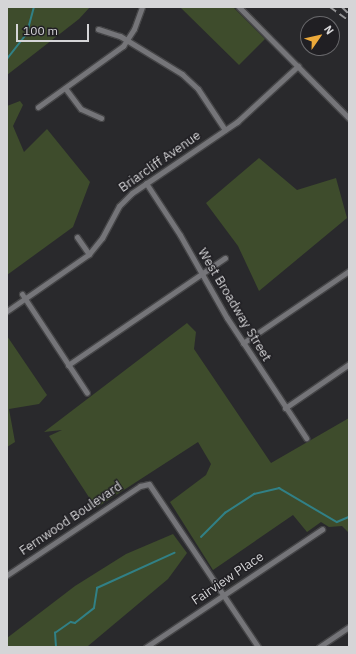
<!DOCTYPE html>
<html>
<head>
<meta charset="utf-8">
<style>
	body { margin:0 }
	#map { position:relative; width:356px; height:654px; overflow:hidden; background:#29292c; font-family:"IBM Plex Sans",sans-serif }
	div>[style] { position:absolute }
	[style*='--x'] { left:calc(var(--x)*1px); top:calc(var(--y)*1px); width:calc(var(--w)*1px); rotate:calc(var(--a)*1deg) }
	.green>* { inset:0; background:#3e4c2c }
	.stream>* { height:1.5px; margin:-0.75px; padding:0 0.75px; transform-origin:0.75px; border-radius:0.75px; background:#318086 }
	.roads { filter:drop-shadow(1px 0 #454547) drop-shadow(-1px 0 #454547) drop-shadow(0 1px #454547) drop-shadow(0 -1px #454547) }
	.minor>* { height:5px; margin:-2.5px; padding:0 2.5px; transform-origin:2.5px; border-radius:2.5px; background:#757579 }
	.rail>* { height:1.5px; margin-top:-0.75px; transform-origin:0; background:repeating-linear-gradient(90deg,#969698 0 8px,transparent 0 12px) }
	span { translate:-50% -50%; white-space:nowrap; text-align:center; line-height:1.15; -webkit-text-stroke:3px #201f23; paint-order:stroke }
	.street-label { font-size:13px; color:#d5d5d7 }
	.frame { position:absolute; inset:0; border:8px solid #d5d5d7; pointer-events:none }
	.north { position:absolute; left:300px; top:16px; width:40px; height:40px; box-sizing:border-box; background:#201f23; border:1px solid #68686b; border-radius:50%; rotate:56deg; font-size:11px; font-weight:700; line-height:16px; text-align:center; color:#d5d5d7 }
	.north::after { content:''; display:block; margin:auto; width:14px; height:18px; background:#eca93a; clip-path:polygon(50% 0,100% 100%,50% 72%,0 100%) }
	.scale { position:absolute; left:16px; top:24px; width:73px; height:18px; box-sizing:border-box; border:2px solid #d5d5d7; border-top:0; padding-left:5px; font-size:12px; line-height:14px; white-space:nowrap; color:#d5d5d7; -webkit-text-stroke:3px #201f23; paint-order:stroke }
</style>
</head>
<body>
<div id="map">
	<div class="green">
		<i style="clip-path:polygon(7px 7px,90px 7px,79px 19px,7px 75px)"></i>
		<i style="clip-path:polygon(180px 7px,233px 7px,265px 39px,239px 65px)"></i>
		<i style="clip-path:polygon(20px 101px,23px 105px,13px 126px,24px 152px,47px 129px,90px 182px,73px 227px,7px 275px,7px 106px)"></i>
		<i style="clip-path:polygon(259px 158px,297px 190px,336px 178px,347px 218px,259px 291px,238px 246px,206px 203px)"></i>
		<i style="clip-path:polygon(187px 323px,196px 332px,194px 349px,271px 463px,349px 418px,349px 533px,342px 526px,329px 527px,321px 522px,307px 532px,293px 515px,213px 570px,170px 502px,206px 475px,211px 464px,198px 442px,96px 508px,49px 436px,62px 430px,44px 432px)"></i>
		<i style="clip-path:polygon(7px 336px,47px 395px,39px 404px,9px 409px,15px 442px,7px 447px)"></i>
		<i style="clip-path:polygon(173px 534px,187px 553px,168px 579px,88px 646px,7px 647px,7px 638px,75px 586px,126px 554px)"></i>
	</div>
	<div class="stream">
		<i style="--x:7;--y:59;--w:33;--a:-52"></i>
		<i style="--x:27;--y:33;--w:27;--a:-75"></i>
		<i style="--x:201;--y:537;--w:34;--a:-45"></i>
		<i style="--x:225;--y:513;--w:35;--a:-33"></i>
		<i style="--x:254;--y:494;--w:26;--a:-13"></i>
		<i style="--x:279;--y:488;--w:67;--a:30.4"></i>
		<i style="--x:337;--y:522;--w:13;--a:-23"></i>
		<i style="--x:56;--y:647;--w:14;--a:-94"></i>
		<i style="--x:55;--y:633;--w:19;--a:-35"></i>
		<i style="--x:71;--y:622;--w:4;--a:14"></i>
		<i style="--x:75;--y:623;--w:24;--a:-38"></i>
		<i style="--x:94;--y:608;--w:20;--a:-81"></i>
		<i style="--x:97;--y:588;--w:85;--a:-24.4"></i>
	</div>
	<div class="roads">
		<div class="minor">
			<i style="--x:239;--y:7;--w:156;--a:45.3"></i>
			<i style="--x:98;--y:29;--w:23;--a:18"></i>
			<i style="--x:120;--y:36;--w:73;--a:31.5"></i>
			<i style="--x:182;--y:74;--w:22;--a:43"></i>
			<i style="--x:198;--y:89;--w:49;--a:56.6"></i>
			<i style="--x:65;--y:88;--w:26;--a:53"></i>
			<i style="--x:81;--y:109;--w:22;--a:24"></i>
			<i style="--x:38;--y:107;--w:105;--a:-35.7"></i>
			<i style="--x:123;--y:46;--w:20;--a:-57"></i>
			<i style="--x:134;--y:29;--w:23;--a:-70"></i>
			<i style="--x:146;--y:183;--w:62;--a:56.8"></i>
			<i style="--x:180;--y:235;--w:95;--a:60.5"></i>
			<i style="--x:227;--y:318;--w:144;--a:56.6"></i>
			<i style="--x:77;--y:237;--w:21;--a:55"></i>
			<i style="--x:22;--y:294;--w:118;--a:56.7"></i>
			<i style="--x:7;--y:311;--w:100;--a:-34.8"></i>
			<i style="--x:89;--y:254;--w:21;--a:-51"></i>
			<i style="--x:102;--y:238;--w:36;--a:-62"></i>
			<i style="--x:119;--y:206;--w:18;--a:-45"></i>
			<i style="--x:132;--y:193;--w:127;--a:-34.1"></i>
			<i style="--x:237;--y:122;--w:83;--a:-42.6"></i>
			<i style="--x:243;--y:343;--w:128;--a:-34.2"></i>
			<i style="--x:68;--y:365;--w:190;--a:-34.3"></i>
			<i style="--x:285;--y:408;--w:78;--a:-34.5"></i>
			<i style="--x:7;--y:575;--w:160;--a:-33.8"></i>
			<i style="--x:140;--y:486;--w:9;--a:-13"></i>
			<i style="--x:149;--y:484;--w:196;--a:56.2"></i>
			<i style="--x:146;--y:647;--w:212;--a:-33.8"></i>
			<i style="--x:319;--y:647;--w:36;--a:-34"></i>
		</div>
	</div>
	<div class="rail">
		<i style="--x:330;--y:7;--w:24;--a:36"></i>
		<i style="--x:342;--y:7;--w:10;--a:45"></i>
	</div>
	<div class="street-label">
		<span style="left:160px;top:162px;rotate:-35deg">Briarcliff Avenue</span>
		<span style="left:234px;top:305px;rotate:59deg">West Broadway Street</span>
		<span style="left:71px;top:519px;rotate:-34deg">Fernwood Boulevard</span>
		<span style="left:228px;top:579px;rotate:-34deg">Fairview Place</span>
	</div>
	<div class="frame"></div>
	<div class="north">N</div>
	<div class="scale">100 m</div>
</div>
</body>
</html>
